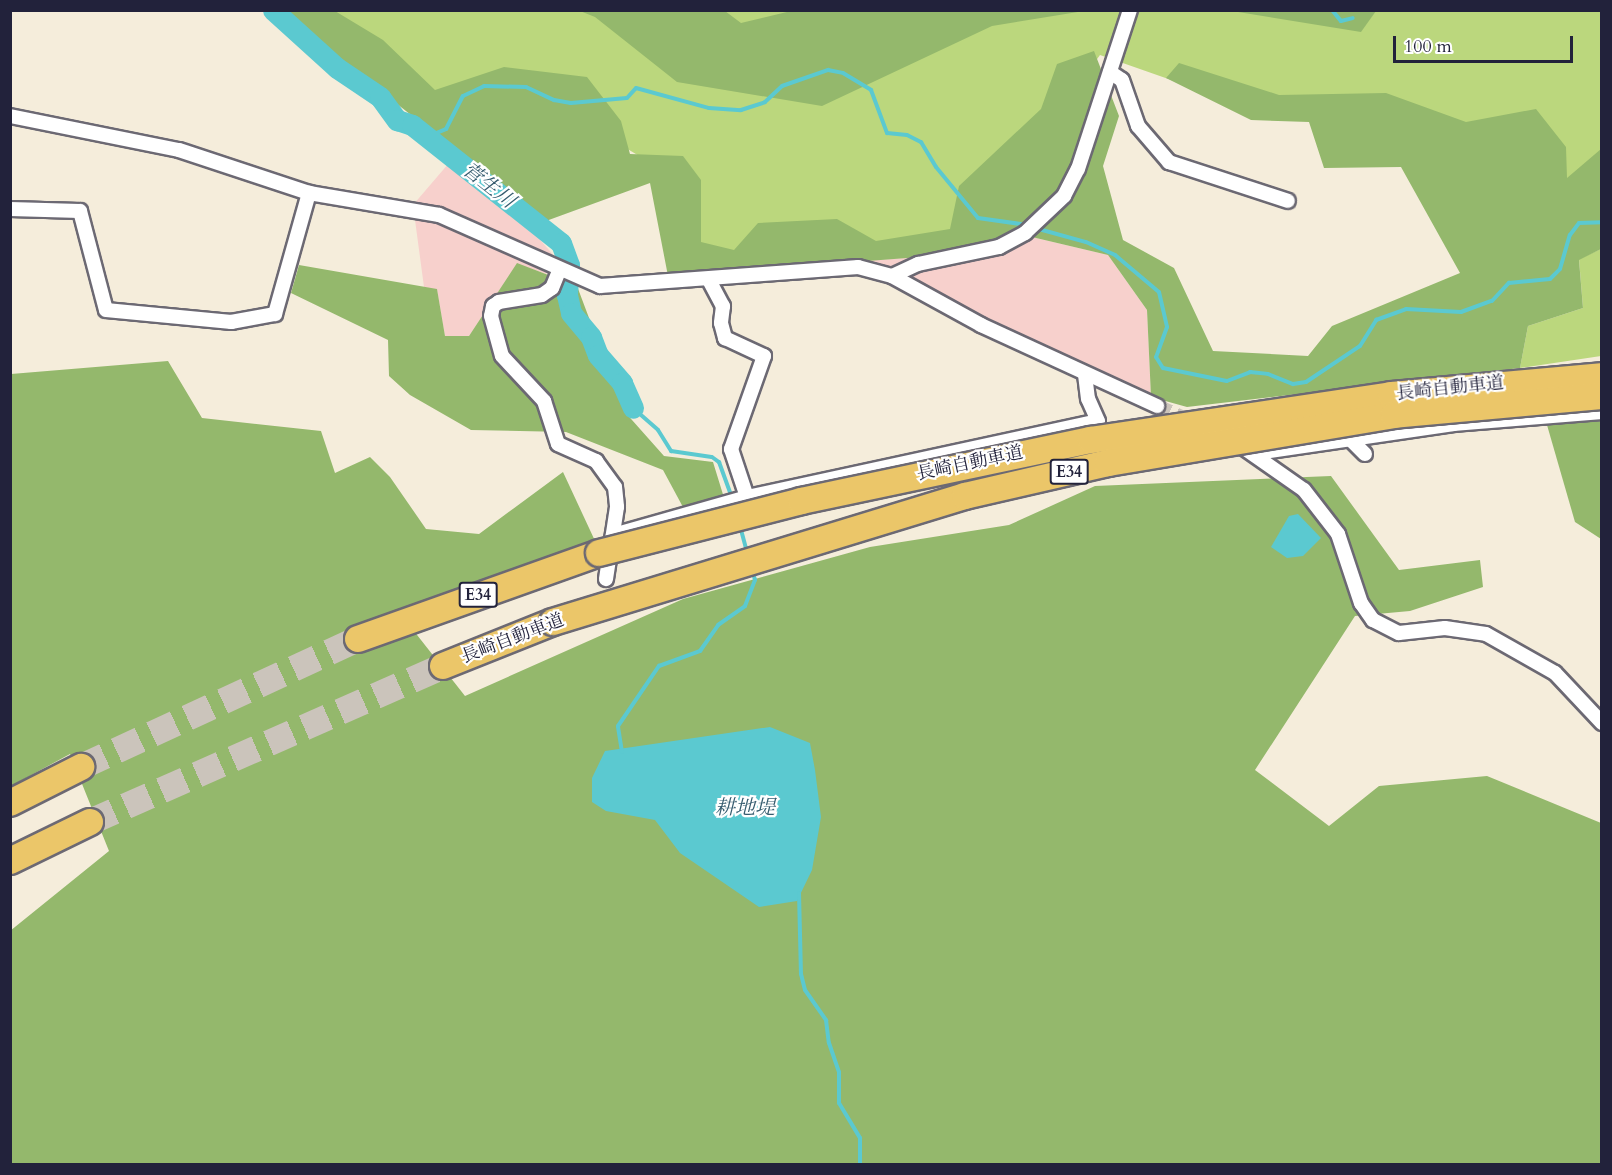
<!DOCTYPE html>
<html>
<head>
<meta charset="utf-8">
<style>
	body { margin:0 }
	#map { position:relative; width:1612px; height:1175px; overflow:hidden; background:#f5eddb; font-family:Cardo,"Noto Serif JP",serif }
	div>[style] { position:absolute }
	[style*='--x'] { left:calc(var(--x)*1px); top:calc(var(--y)*1px); width:calc(var(--w)*1px); rotate:calc(var(--a)*1deg) }
	.built>* { inset:0; background:#f7d0cc }
	.green>* { inset:0; background:#bbd77d }
	.forest>* { inset:0; background:#94b86c }
	.water>* { inset:0; background:#5bc9d0 }
	.stream>* { height:4px; margin:-2px; padding:0 2px; transform-origin:2px; border-radius:2px; background:#5bc9d0 }
	.river>* { height:21px; margin:-10.5px; padding:0 10.5px; transform-origin:10.5px; border-radius:10.5px; background:#5bc9d0 }
	.street-tunnel>* { height:14px; margin-top:-7px; transform-origin:0; background:repeating-linear-gradient(90deg,#cbc4bb 0 14px,transparent 0 21px) }
	.highway-tunnel>* { height:26px; margin-top:-13px; transform-origin:0; background:repeating-linear-gradient(90deg,#cbc4bb 0 26px,transparent 0 39px) }
	.roads { filter:drop-shadow(2px 0 #6c6973) drop-shadow(-2px 0 #6c6973) drop-shadow(0 2px #6c6973) drop-shadow(0 -2px #6c6973) }
	.street>* { height:14px; margin:-7px; padding:0 7px; transform-origin:7px; border-radius:7px; background:#fff }
	.highway>* { height:26px; margin:-13px; padding:0 13px; transform-origin:13px; border-radius:13px; background:#ebc669 }
	.bridges { filter:drop-shadow(2px 0 #6c6973) drop-shadow(-2px 0 #6c6973) drop-shadow(0 2px #6c6973) drop-shadow(0 -2px #6c6973) }
	.highway-bridge>* { height:26px; margin:-13px; padding:0 13px; transform-origin:13px; border-radius:13px; background:#ebc669 }
	span { translate:-50% -50%; white-space:nowrap; text-align:center; line-height:1.15; -webkit-text-stroke:4.5px #fff; paint-order:stroke }
	.shield-label span { padding:2px 4px; background:#fff; border:2px solid; border-radius:4px; -webkit-text-stroke-width:0 }
	.shield-label { font-size:16px; color:#22223b; font-weight:700 }
	.street-label { font-size:18px; color:#22223b }
	.water-label { font-size:20px; color:#365c6f; font-style:italic }
	.frame { position:absolute; inset:0; border:12px solid #22223b; pointer-events:none }
	.scale { position:absolute; left:1393px; top:36px; width:180px; height:27px; box-sizing:border-box; border:3px solid #22223b; border-top:0; padding-left:8px; font-size:18px; line-height:21px; white-space:nowrap; color:#22223b; -webkit-text-stroke:4px #fff; paint-order:stroke }
</style>
</head>
<body>
<div id="map">
	<div class="built">
		<i style="clip-path:polygon(449px 163px,530px 228px,555px 257px,546px 274px,517px 264px,469px 336px,445px 336px,437px 290px,424px 287px,413px 205px)"></i>
		<i style="clip-path:polygon(1011px 232px,1108px 255px,1147px 310px,1151px 397px,1087px 371px,862px 261px,960px 254px)"></i>
	</div>
	<div class="green">
		<i style="clip-path:polygon(315px 11px,1601px 11px,1601px 167px,1571px 188px,1367px 114px,1271px 115px,1100px 55px,968px 239px,688px 264px,656px 166px,505px 76px,426px 97px)"></i>
		<i style="clip-path:polygon(1601px 249px,1601px 356px,1520px 368px,1528px 326px,1583px 308px,1579px 259px)"></i>
	</div>
	<div class="forest">
		<i style="clip-path:polygon(287px 11px,335px 11px,383px 40px,435px 90px,504px 67px,587px 77px,621px 121px,630px 154px,683px 156px,701px 180px,701px 242px,734px 250px,758px 223px,837px 219px,876px 241px,950px 229px,959px 186px,1041px 109px,1057px 64px,1094px 51px,1119px 116px,1103px 166px,1123px 240px,1174px 268px,1213px 351px,1308px 356px,1332px 326px,1460px 273px,1401px 167px,1324px 168px,1309px 122px,1251px 120px,1166px 78px,1179px 63px,1279px 95px,1386px 93px,1466px 122px,1536px 109px,1566px 147px,1567px 178px,1601px 149px,1601px 249px,1579px 260px,1583px 308px,1528px 326px,1520px 368px,1187px 407px,1151px 397px,1147px 310px,1108px 255px,1011px 232px,960px 254px,668px 276px,650px 183px,546px 221px,350px 67px)"></i>
		<i style="clip-path:polygon(791px 11px,791px 10px,1084px 11px,992px 26px,822px 106px,677px 82px,595px 17px,580px 11px,725px 11px,741px 23px)"></i>
		<i style="clip-path:polygon(1232px 11px,1376px 11px,1361px 32px)"></i>
		<i style="clip-path:polygon(517px 263px,577px 286px,624px 411px,664px 456px,713px 462px,725px 501px,684px 509px,663px 470px,566px 432px,471px 430px,410px 395px,389px 376px,388px 340px,291px 293px,299px 265px,437px 289px,445px 336px,469px 336px)"></i>
		<i style="clip-path:polygon(168px 361px,202px 418px,321px 431px,335px 473px,370px 457px,390px 477px,426px 529px,479px 534px,563px 472px,596px 543px,399px 612px,465px 696px,683px 599px,870px 547px,1009px 525px,1095px 486px,1331px 476px,1399px 570px,1480px 560px,1483px 587px,1410px 611px,1355px 616px,1255px 770px,1329px 826px,1379px 786px,1487px 776px,1601px 823px,1601px 1164px,11px 1164px,10px 931px,109px 851px,70px 754px,11px 786px,11px 374px)"></i>
		<i style="clip-path:polygon(1601px 421px,1602px 421px,1601px 539px,1575px 522px,1547px 425px)"></i>
	</div>
	<div class="water">
		<i style="clip-path:polygon(1298px 514px,1321px 538px,1303px 556px,1287px 558px,1271px 547px,1289px 516px)"></i>
		<i style="clip-path:polygon(770px 727px,810px 743px,815px 770px,821px 817px,812px 870px,797px 901px,759px 907px,680px 853px,655px 820px,606px 811px,592px 802px,592px 778px,605px 751px)"></i>
	</div>
	<div class="stream">
		<i style="--x:1332;--y:10;--w:14;--a:51"></i>
		<i style="--x:1341;--y:21;--w:12;--a:-14"></i>
		<i style="--x:427;--y:137;--w:21;--a:-23"></i>
		<i style="--x:446;--y:129;--w:37;--a:-63"></i>
		<i style="--x:463;--y:96;--w:23;--a:-25"></i>
		<i style="--x:484;--y:86;--w:42;--a:1.4"></i>
		<i style="--x:526;--y:87;--w:31;--a:25"></i>
		<i style="--x:554;--y:100;--w:17;--a:10"></i>
		<i style="--x:571;--y:103;--w:56;--a:-5.1"></i>
		<i style="--x:627;--y:98;--w:13;--a:-48"></i>
		<i style="--x:636;--y:88;--w:76;--a:15.3"></i>
		<i style="--x:709;--y:108;--w:32;--a:4"></i>
		<i style="--x:741;--y:110;--w:25;--a:-18"></i>
		<i style="--x:765;--y:102;--w:23;--a:-43"></i>
		<i style="--x:782;--y:86;--w:49;--a:-19.2"></i>
		<i style="--x:828;--y:70;--w:15;--a:11"></i>
		<i style="--x:843;--y:73;--w:33;--a:31"></i>
		<i style="--x:871;--y:90;--w:46;--a:69.6"></i>
		<i style="--x:887;--y:133;--w:20;--a:6"></i>
		<i style="--x:907;--y:135;--w:16;--a:27"></i>
		<i style="--x:921;--y:142;--w:29;--a:59"></i>
		<i style="--x:936;--y:167;--w:66;--a:50.5"></i>
		<i style="--x:978;--y:218;--w:50;--a:8"></i>
		<i style="--x:1035;--y:228;--w:53;--a:15.4"></i>
		<i style="--x:1086;--y:242;--w:32;--a:24"></i>
		<i style="--x:1115;--y:255;--w:57;--a:40.1"></i>
		<i style="--x:1159;--y:292;--w:36;--a:77"></i>
		<i style="--x:1167;--y:327;--w:32;--a:110"></i>
		<i style="--x:1156;--y:357;--w:13;--a:58"></i>
		<i style="--x:1163;--y:368;--w:65;--a:11.5"></i>
		<i style="--x:1227;--y:381;--w:25;--a:-21"></i>
		<i style="--x:1250;--y:372;--w:18;--a:6"></i>
		<i style="--x:1268;--y:374;--w:27;--a:22"></i>
		<i style="--x:1293;--y:384;--w:13;--a:-9"></i>
		<i style="--x:1306;--y:382;--w:65;--a:-33.7"></i>
		<i style="--x:1360;--y:346;--w:31;--a:-58"></i>
		<i style="--x:1376;--y:320;--w:32;--a:-20"></i>
		<i style="--x:1406;--y:309;--w:55;--a:3.1"></i>
		<i style="--x:1461;--y:312;--w:33;--a:-20"></i>
		<i style="--x:1492;--y:301;--w:25;--a:-47"></i>
		<i style="--x:1509;--y:283;--w:41;--a:-5.6"></i>
		<i style="--x:1550;--y:279;--w:14;--a:-45"></i>
		<i style="--x:1560;--y:269;--w:35;--a:-74"></i>
		<i style="--x:1570;--y:235;--w:15;--a:-53"></i>
		<i style="--x:1579;--y:223;--w:23;--a:-2"></i>
		<i style="--x:633;--y:408;--w:33;--a:41"></i>
		<i style="--x:658;--y:430;--w:25;--a:58"></i>
		<i style="--x:671;--y:451;--w:41;--a:8.3"></i>
		<i style="--x:712;--y:457;--w:9;--a:36"></i>
		<i style="--x:719;--y:462;--w:38;--a:70"></i>
		<i style="--x:740;--y:526;--w:28;--a:75"></i>
		<i style="--x:622;--y:752;--w:26;--a:-99"></i>
		<i style="--x:618;--y:726;--w:73;--a:-55.7"></i>
		<i style="--x:659;--y:666;--w:44;--a:-20.1"></i>
		<i style="--x:700;--y:651;--w:32;--a:-55"></i>
		<i style="--x:718;--y:625;--w:33;--a:-35"></i>
		<i style="--x:745;--y:606;--w:28;--a:-69"></i>
		<i style="--x:755;--y:580;--w:11;--a:-105"></i>
		<i style="--x:799;--y:893;--w:81;--a:88.6"></i>
		<i style="--x:801;--y:974;--w:16;--a:76"></i>
		<i style="--x:805;--y:990;--w:37;--a:55"></i>
		<i style="--x:826;--y:1020;--w:23;--a:83"></i>
		<i style="--x:829;--y:1043;--w:31;--a:71"></i>
		<i style="--x:839;--y:1072;--w:31;--a:90"></i>
		<i style="--x:839;--y:1103;--w:41;--a:59"></i>
		<i style="--x:860;--y:1138;--w:26;--a:90"></i>
	</div>
	<div class="river">
		<i style="--x:273;--y:10;--w:86;--a:42.2"></i>
		<i style="--x:337;--y:68;--w:52;--a:34"></i>
		<i style="--x:380;--y:97;--w:29;--a:54"></i>
		<i style="--x:397;--y:120;--w:16;--a:18"></i>
		<i style="--x:412;--y:125;--w:190;--a:38.4"></i>
		<i style="--x:561;--y:243;--w:23;--a:70"></i>
		<i style="--x:569;--y:265;--w:30;--a:94"></i>
		<i style="--x:567;--y:295;--w:18;--a:77"></i>
		<i style="--x:571;--y:313;--w:31;--a:50"></i>
		<i style="--x:591;--y:337;--w:19;--a:69"></i>
		<i style="--x:598;--y:355;--w:37;--a:49"></i>
		<i style="--x:622;--y:383;--w:27;--a:66"></i>
	</div>
	<div class="street-tunnel">
		<i style="--x:1157;--y:406;--w:37;--a:24"></i>
	</div>
	<div class="highway-tunnel">
		<i style="--x:81;--y:767;--w:305;--a:-24.8"></i>
		<i style="--x:90;--y:822;--w:386;--a:-23.8"></i>
	</div>
	<div class="roads">
		<div class="street">
			<i style="--x:1110;--y:72;--w:14;--a:34"></i>
			<i style="--x:1122;--y:80;--w:49;--a:70.8"></i>
			<i style="--x:1138;--y:126;--w:48;--a:49.3"></i>
			<i style="--x:1169;--y:162;--w:125;--a:18.1"></i>
			<i style="--x:10;--y:116;--w:172;--a:11.4"></i>
			<i style="--x:179;--y:150;--w:137;--a:18.3"></i>
			<i style="--x:309;--y:193;--w:132;--a:9.6"></i>
			<i style="--x:439;--y:215;--w:176;--a:23.8"></i>
			<i style="--x:600;--y:286;--w:259;--a:-4.2"></i>
			<i style="--x:858;--y:267;--w:35;--a:15"></i>
			<i style="--x:892;--y:276;--w:102;--a:28.8"></i>
			<i style="--x:981;--y:325;--w:194;--a:24.7"></i>
			<i style="--x:10;--y:209;--w:70;--a:1.6"></i>
			<i style="--x:80;--y:211;--w:102;--a:75.3"></i>
			<i style="--x:106;--y:310;--w:126;--a:5.5"></i>
			<i style="--x:231;--y:322;--w:45;--a:-10.3"></i>
			<i style="--x:275;--y:314;--w:126;--a:-74.3"></i>
			<i style="--x:559;--y:271;--w:18;--a:112"></i>
			<i style="--x:552;--y:288;--w:12;--a:145"></i>
			<i style="--x:542;--y:295;--w:44;--a:170.8"></i>
			<i style="--x:499;--y:302;--w:7;--a:146"></i>
			<i style="--x:493;--y:306;--w:10;--a:101"></i>
			<i style="--x:491;--y:316;--w:41;--a:74.6"></i>
			<i style="--x:502;--y:356;--w:62;--a:47"></i>
			<i style="--x:544;--y:401;--w:45;--a:72"></i>
			<i style="--x:558;--y:444;--w:42;--a:24.1"></i>
			<i style="--x:596;--y:461;--w:32;--a:54"></i>
			<i style="--x:615;--y:487;--w:20;--a:84"></i>
			<i style="--x:617;--y:507;--w:73;--a:98.7"></i>
			<i style="--x:892;--y:276;--w:29;--a:-25"></i>
			<i style="--x:918;--y:264;--w:83;--a:-11.9"></i>
			<i style="--x:999;--y:247;--w:30;--a:-28"></i>
			<i style="--x:1025;--y:233;--w:54;--a:-43.5"></i>
			<i style="--x:1064;--y:196;--w:30;--a:-63"></i>
			<i style="--x:1078;--y:169;--w:167;--a:-71.9"></i>
			<i style="--x:709;--y:280;--w:30;--a:62"></i>
			<i style="--x:723;--y:306;--w:17;--a:97"></i>
			<i style="--x:721;--y:323;--w:16;--a:75"></i>
			<i style="--x:725;--y:338;--w:43;--a:24.8"></i>
			<i style="--x:764;--y:356;--w:99;--a:109.5"></i>
			<i style="--x:731;--y:449;--w:51;--a:71.6"></i>
			<i style="--x:747;--y:497;--w:359;--a:-12.2"></i>
			<i style="--x:1098;--y:421;--w:24;--a:-114"></i>
			<i style="--x:1088;--y:399;--w:25;--a:-97"></i>
			<i style="--x:1348;--y:437;--w:24;--a:45"></i>
			<i style="--x:1244;--y:448;--w:73;--a:35"></i>
			<i style="--x:1304;--y:490;--w:56;--a:52.3"></i>
			<i style="--x:1338;--y:534;--w:73;--a:71.6"></i>
			<i style="--x:1361;--y:603;--w:21;--a:55"></i>
			<i style="--x:1373;--y:620;--w:29;--a:27"></i>
			<i style="--x:1399;--y:633;--w:46;--a:-6.2"></i>
			<i style="--x:1445;--y:628;--w:41;--a:8.3"></i>
			<i style="--x:1486;--y:634;--w:79;--a:29.5"></i>
			<i style="--x:1555;--y:673;--w:69;--a:46.8"></i>
			<i style="--x:1256;--y:453;--w:200;--a:-8.3"></i>
			<i style="--x:1454;--y:424;--w:148;--a:-4.6"></i>
			<i style="--x:613;--y:535;--w:139;--a:-15.8"></i>
		</div>
		<div class="highway">
			<i style="--x:358;--y:639;--w:256;--a:-19.6"></i>
			<i style="--x:443;--y:666;--w:118;--a:-21.8"></i>
			<i style="--x:10;--y:803;--w:80;--a:-26.9"></i>
			<i style="--x:10;--y:861;--w:89;--a:-26"></i>
		</div>
	</div>
	<div class="bridges">
		<div class="highway-bridge">
			<i style="--x:599;--y:553;--w:209;--a:-14.4"></i>
			<i style="--x:801;--y:501;--w:296;--a:-11.9"></i>
			<i style="--x:1091;--y:440;--w:303;--a:-8.5"></i>
			<i style="--x:1391;--y:395;--w:212;--a:-5.1"></i>
			<i style="--x:553;--y:622;--w:431;--a:-17"></i>
			<i style="--x:965;--y:496;--w:147;--a:-13"></i>
			<i style="--x:1108;--y:463;--w:290;--a:-9.5"></i>
			<i style="--x:1394;--y:415;--w:209;--a:-5.2"></i>
		</div>
	</div>
	<div class="shield-label">
		<span style="left:1069px;top:472px">E34</span>
		<span style="left:478px;top:595px">E34</span>
	</div>
	<div class="street-label">
		<span style="left:1450px;top:389px;rotate:-6deg">長崎自動車道</span>
		<span style="left:970px;top:464px;rotate:-12deg">長崎自動車道</span>
		<span style="left:513px;top:639px;rotate:-21deg">長崎自動車道</span>
	</div>
	<div class="water-label">
		<span style="left:489px;top:185px;rotate:38deg">菅生川</span>
		<span style="left:745px;top:807px">耕地堤</span>
	</div>
	<div class="frame"></div>
	<div class="scale">100 m</div>
</div>
</body>
</html>
